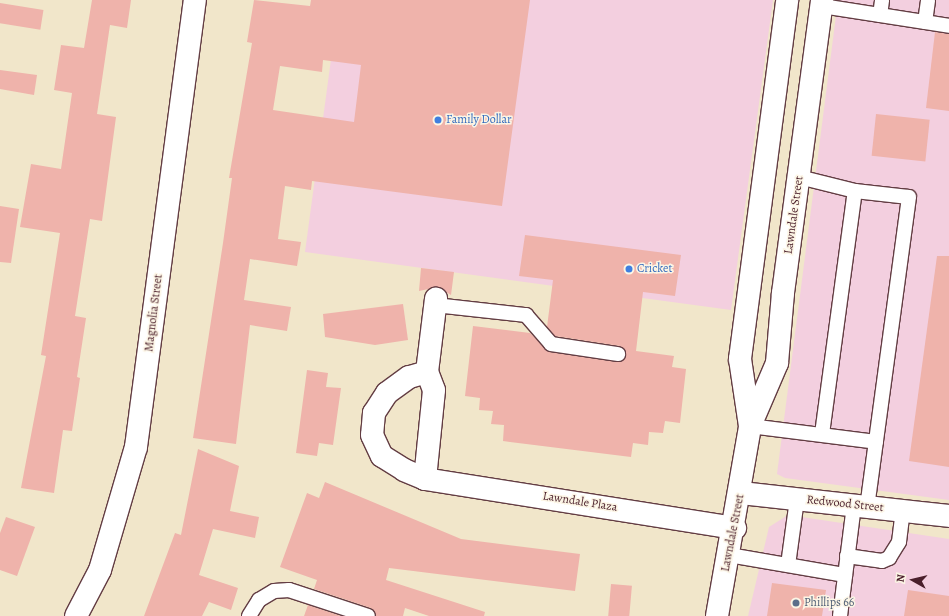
<!DOCTYPE html>
<html>
<head>
<meta charset="utf-8">
<style>
	body { margin:0 }
	#map { position:relative; width:949px; height:616px; overflow:hidden; background:#f1e6ca; font-family:Alegreya,serif }
	div>[style] { position:absolute }
	[style*='--x'] { left:calc(var(--x)*1px); top:calc(var(--y)*1px); width:calc(var(--w)*1px); rotate:calc(var(--a)*1deg) }
	.built>* { inset:0; background:#f3cfdf }
	.building>* { inset:0; background:#efb3ab; transform-origin:0 0 }
	.roads { filter:drop-shadow(1px 0 #633d43) drop-shadow(-1px 0 #633d43) drop-shadow(0 1px #633d43) drop-shadow(0 -1px #633d43) }
	.lane>* { height:14px; margin:-7px; padding:0 7px; transform-origin:7px; border-radius:7px; background:#fff }
	.street>* { height:22px; margin:-11px; padding:0 11px; transform-origin:11px; border-radius:11px; background:#fff }
	.secondary>* { height:22px; margin:-11px; padding:0 11px; transform-origin:11px; border-radius:11px; background:#fff }
	.dots>* { width:11px; height:11px; translate:-50% -50%; box-sizing:border-box; border:2px solid #fcf5e5; border-radius:50% }
	span { translate:-50% -50%; white-space:nowrap; text-align:center; line-height:1.15; -webkit-text-stroke:3px #fcf5e5; paint-order:stroke }
	.shop-label { font-size:12px; color:#366cbe }
	.left { translate:0 -50%; text-align:left }
	.street-label { font-size:12px; color:#4a1f2b }
	.service-label { font-size:12px; color:#4e5e75 }
	.north { position:absolute; left:893px; top:560px; width:40px; height:40px; -webkit-text-stroke:3px #fcf5e5; paint-order:stroke; rotate:278deg; font-size:11px; font-weight:700; line-height:16px; text-align:center; color:#4a1f2b }
	.north::after { content:''; display:block; margin:auto; width:14px; height:18px; background:#4a1f2b; clip-path:polygon(50% 0,100% 100%,50% 72%,0 100%) }
</style>
</head>
<body>
<div id="map">
	<div class="built">
		<i style="clip-path:polygon(339px 0,773px 0,731px 310px,305px 252px)"></i>
		<i style="clip-path:polygon(838px 0,949px 0,949px 500px,785px 478px,777px 474px)"></i>
		<i style="clip-path:polygon(788px 515px,949px 539px,949px 616px,748px 616px,769px 527px)"></i>
	</div>
	<div class="building">
		<i style="clip-path:polygon(92px 0,131px 0,127px 28px,110px 25px,97px 114px,116px 117px,102px 221px,90px 219px,75px 316px,86px 318px,77px 377px,80px 378px,72px 431px,63px 430px,54px 493px,21px 488px,46px 356px,41px 355px,60px 233px,20px 227px,31px 164px,61px 169px,72px 93px,54px 90px,61px 45px,84px 48px)"></i>
		<i style="clip-path:polygon(evenodd,254px 0,310px 6px,311px 0,530px 0,502px 206px,312px 181px,311px 190px,285px 186px,278px 239px,301px 242px,297px 266px,250px 259px,244px 300px,291px 307px,287px 331px,250px 325px,236px 444px,193px 438px,223px 243px,232px 178px,229px 178px,252px 43px,247px 42px,254px 0,323px 60px,361px 65px,354px 122px,273px 110px,280px 66px,322px 72px,323px 60px)"></i>
		<i style="left:0;top:3px;width:44px;height:20px;rotate:9deg"></i>
		<i style="clip-path:polygon(935px 32px,949px 34px,949px 111px,926px 108px)"></i>
		<i style="clip-path:polygon(0 70px,37px 75px,34px 95px,0 89px)"></i>
		<i style="left:876px;top:114px;width:54px;height:42px;rotate:6deg"></i>
		<i style="clip-path:polygon(0 206px,19px 209px,11px 263px,0 262px)"></i>
		<i style="clip-path:polygon(525px 235px,681px 255px,675px 296px,643px 292px,636px 351px,674px 356px,672px 367px,686px 369px,680px 423px,665px 421px,663px 433px,649px 432px,648px 445px,633px 443px,631px 457px,503px 441px,504px 425px,491px 424px,493px 411px,479px 410px,480px 398px,465px 396px,473px 326px,530px 333px,550px 352px,617px 362px,626px 356px,620px 346px,555px 336px,547px 327px,553px 280px,519px 276px)"></i>
		<i style="clip-path:polygon(937px 256px,949px 256px,949px 467px,909px 461px)"></i>
		<i style="clip-path:polygon(421px 268px,454px 272px,451px 295px,438px 287px,419px 291px)"></i>
		<i style="clip-path:polygon(403px 304px,408px 340px,375px 345px,325px 337px,323px 314px)"></i>
		<i style="clip-path:polygon(307px 370px,328px 373px,326px 387px,341px 388px,333px 445px,319px 443px,317px 456px,296px 453px)"></i>
		<i style="clip-path:polygon(198px 449px,239px 466px,230px 511px,259px 517px,255px 538px,213px 529px,199px 575px,238px 588px,231px 610px,209px 602px,202px 616px,144px 616px,175px 533px,181px 535px)"></i>
		<i style="clip-path:polygon(325px 482px,461px 539px,580px 554px,575px 591px,389px 568px,386px 580px,485px 612px,484px 616px,429px 616px,405px 608px,403px 616px,376px 616px,371px 608px,314px 589px,317px 580px,280px 567px,307px 493px,319px 498px)"></i>
		<i style="clip-path:polygon(6px 517px,35px 527px,17px 576px,0 570px,0 533px)"></i>
		<i style="clip-path:polygon(772px 583px,826px 590px,822px 616px,767px 616px)"></i>
		<i style="left:611px;top:584px;width:21px;height:32px;rotate:5deg"></i>
		<i style="clip-path:polygon(908px 590px,949px 596px,949px 616px,904px 616px)"></i>
		<i style="clip-path:polygon(308px 605px,341px 616px,304px 616px)"></i>
	</div>
	<div class="roads">
		<div class="lane">
			<i style="--x:822;--y:6;--w:129;--a:8.9"></i>
			<i style="--x:880;--y:15;--w:15;--a:-82"></i>
			<i style="--x:925;--y:22;--w:22;--a:-82"></i>
			<i style="--x:799;--y:177;--w:58;--a:14"></i>
			<i style="--x:855;--y:191;--w:54;--a:6.3"></i>
			<i style="--x:909;--y:197;--w:312;--a:97.7"></i>
			<i style="--x:435;--y:305;--w:92;--a:6.3"></i>
			<i style="--x:526;--y:315;--w:38;--a:49"></i>
			<i style="--x:551;--y:344;--w:68;--a:8.5"></i>
			<i style="--x:750;--y:426;--w:127;--a:7.2"></i>
			<i style="--x:822;--y:434;--w:245;--a:-82.3"></i>
			<i style="--x:729;--y:555;--w:118;--a:9.8"></i>
			<i style="--x:847;--y:556;--w:35;--a:8"></i>
			<i style="--x:882;--y:561;--w:8;--a:-23"></i>
			<i style="--x:889;--y:558;--w:19;--a:-58"></i>
			<i style="--x:899;--y:542;--w:31;--a:-83"></i>
			<i style="--x:788;--y:565;--w:67;--a:-82.2"></i>
			<i style="--x:249;--y:616;--w:19;--a:-58"></i>
			<i style="--x:259;--y:600;--w:17;--a:-31"></i>
			<i style="--x:274;--y:591;--w:15;--a:-4"></i>
			<i style="--x:289;--y:590;--w:83;--a:18.2"></i>
			<i style="--x:840;--y:616;--w:112;--a:-82.8"></i>
		</div>
		<div class="street">
			<i style="--x:427;--y:372;--w:19;--a:164"></i>
			<i style="--x:409;--y:377;--w:27;--a:144"></i>
			<i style="--x:387;--y:393;--w:24;--a:123"></i>
			<i style="--x:374;--y:413;--w:22;--a:95"></i>
			<i style="--x:372;--y:435;--w:23;--a:65"></i>
			<i style="--x:382;--y:456;--w:26;--a:32"></i>
			<i style="--x:404;--y:470;--w:23;--a:23"></i>
			<i style="--x:425;--y:479;--w:314;--a:9"></i>
			<i style="--x:425;--y:479;--w:89;--a:-84.2"></i>
			<i style="--x:434;--y:390;--w:19;--a:-111"></i>
			<i style="--x:427;--y:372;--w:74;--a:-83"></i>
			<i style="--x:741;--y:493;--w:209;--a:6.3"></i>
			<i style="--x:76;--y:616;--w:52;--a:-62.4"></i>
			<i style="--x:100;--y:570;--w:128;--a:-73.7"></i>
			<i style="--x:136;--y:447;--w:451;--a:-82.5"></i>
		</div>
		<div class="secondary">
			<i style="--x:750;--y:426;--w:68;--a:-98.5"></i>
			<i style="--x:740;--y:359;--w:362;--a:-82.5"></i>
			<i style="--x:717;--y:616;--w:193;--a:-80.1"></i>
			<i style="--x:750;--y:426;--w:69;--a:-66.8"></i>
			<i style="--x:777;--y:363;--w:70;--a:-85.1"></i>
			<i style="--x:783;--y:293;--w:296;--a:-82.4"></i>
		</div>
	</div>
	<div class="dots">
		<i style="left:438px;top:120px;background:#3f7fe0"></i>
		<i style="left:629px;top:269px;background:#3f7fe0"></i>
		<i style="left:796px;top:603px;background:#5c6f8a"></i>
	</div>
	<div class="shop-label">
		<span class="left" style="left:446px;top:120px">Family Dollar</span>
		<span class="left" style="left:637px;top:269px">Cricket</span>
	</div>
	<div class="street-label">
		<span style="left:794px;top:215px;rotate:-82deg">Lawndale Street</span>
		<span style="left:154px;top:313px;rotate:-83deg">Magnolia Street</span>
		<span style="left:580px;top:502px;rotate:9deg">Lawndale Plaza</span>
		<span style="left:845px;top:504px;rotate:6deg">Redwood Street</span>
		<span style="left:733px;top:533px;rotate:-79deg">Lawndale Street</span>
	</div>
	<div class="service-label">
		<span class="left" style="left:804px;top:603px">Phillips 66</span>
	</div>
	<div class="north">N</div>
</div>
</body>
</html>
